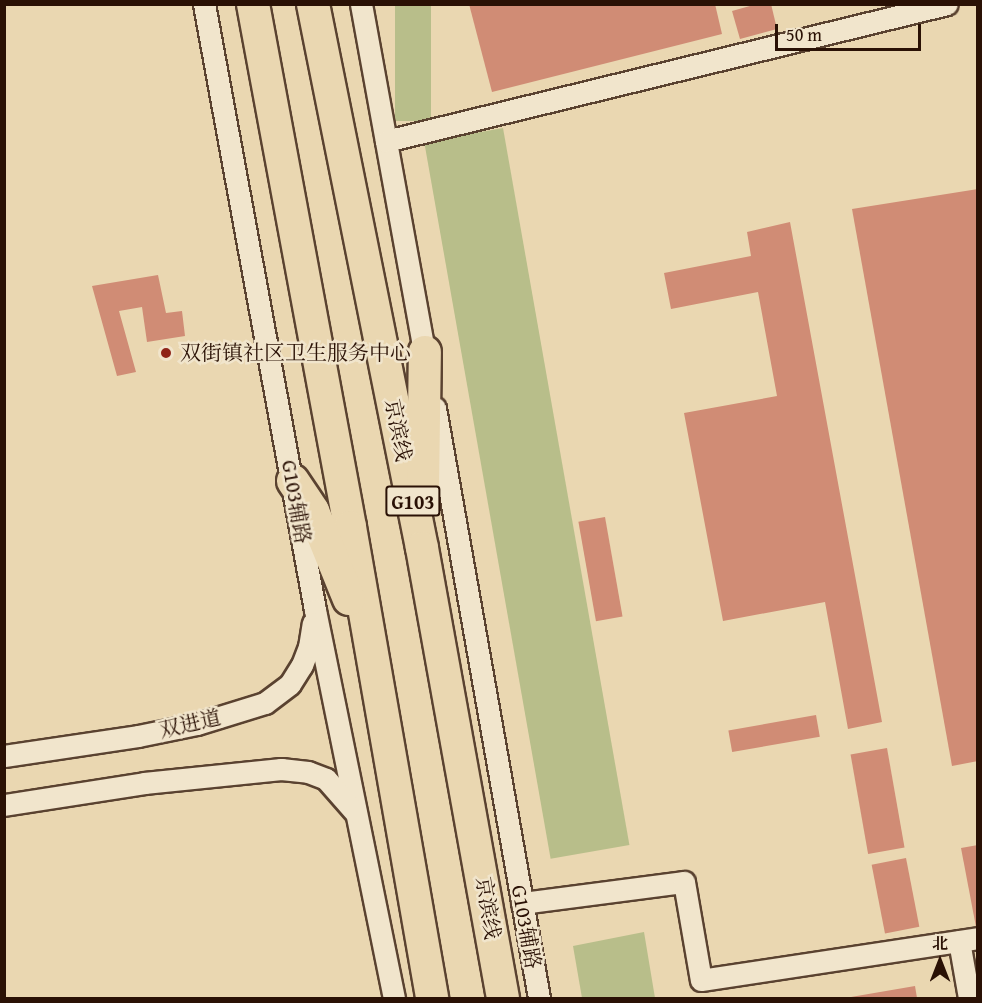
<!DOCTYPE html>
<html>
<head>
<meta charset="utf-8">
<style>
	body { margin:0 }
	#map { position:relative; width:982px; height:1003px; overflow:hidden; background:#ead7b1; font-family:"Gentium Book Plus","Noto Serif SC",serif }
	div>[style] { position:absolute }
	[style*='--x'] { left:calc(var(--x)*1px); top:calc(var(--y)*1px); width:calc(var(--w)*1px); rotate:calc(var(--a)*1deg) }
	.green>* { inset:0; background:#b8be8a; transform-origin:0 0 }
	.building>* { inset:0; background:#d08c75; transform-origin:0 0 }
	.roads { filter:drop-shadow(2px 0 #5a4230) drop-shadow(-2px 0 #5a4230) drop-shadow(0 2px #5a4230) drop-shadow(0 -2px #5a4230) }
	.minor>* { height:21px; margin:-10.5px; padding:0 10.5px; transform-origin:10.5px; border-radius:10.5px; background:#f1e5cc }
	.highway>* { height:32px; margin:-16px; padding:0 16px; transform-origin:16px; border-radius:16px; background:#ead7b1 }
	.dots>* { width:16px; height:16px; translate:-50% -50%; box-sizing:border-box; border:3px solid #f1e5cc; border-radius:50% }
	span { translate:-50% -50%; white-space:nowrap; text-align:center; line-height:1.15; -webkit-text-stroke:5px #f1e5cc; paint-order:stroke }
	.shield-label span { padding:2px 4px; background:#f1e5cc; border:2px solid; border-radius:4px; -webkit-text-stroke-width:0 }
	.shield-label { font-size:20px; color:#2a1105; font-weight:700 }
	.poi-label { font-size:21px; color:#2a1105 }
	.left { translate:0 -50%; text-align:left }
	.street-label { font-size:21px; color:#2a1105 }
	.frame { position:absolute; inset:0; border:6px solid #2a1105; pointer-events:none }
	.north { position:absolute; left:910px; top:931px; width:60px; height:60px; -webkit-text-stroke:4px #f1e5cc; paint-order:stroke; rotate:0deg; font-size:16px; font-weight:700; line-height:24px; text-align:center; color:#2a1105 }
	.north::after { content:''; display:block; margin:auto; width:21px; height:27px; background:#2a1105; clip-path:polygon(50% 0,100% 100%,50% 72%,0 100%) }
	.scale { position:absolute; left:775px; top:24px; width:146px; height:27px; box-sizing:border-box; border:3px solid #2a1105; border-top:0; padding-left:8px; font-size:18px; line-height:21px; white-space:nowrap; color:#2a1105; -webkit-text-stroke:4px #f1e5cc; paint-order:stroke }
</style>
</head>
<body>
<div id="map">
	<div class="green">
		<i style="left:395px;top:5px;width:36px;height:116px"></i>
		<i style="left:503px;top:128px;width:728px;height:80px;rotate:80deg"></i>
		<i style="clip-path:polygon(644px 932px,655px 998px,582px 998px,573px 946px)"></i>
	</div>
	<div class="building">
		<i style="clip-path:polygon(469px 4px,715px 4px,722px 34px,492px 92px)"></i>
		<i style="clip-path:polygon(757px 4px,771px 4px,777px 29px,740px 39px,732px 11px)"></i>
		<i style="clip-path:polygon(978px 189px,978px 761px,952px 766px,852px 209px)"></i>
		<i style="clip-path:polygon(790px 222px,882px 722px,848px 729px,825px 602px,723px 621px,684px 413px,777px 396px,758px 292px,671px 309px,664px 273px,751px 256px,747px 232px)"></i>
		<i style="clip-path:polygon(158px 275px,166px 313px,182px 311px,185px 336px,147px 342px,142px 307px,119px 311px,136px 372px,117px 376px,92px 286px)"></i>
		<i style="left:605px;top:517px;width:101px;height:27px;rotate:80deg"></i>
		<i style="left:816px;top:715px;width:22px;height:89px;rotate:80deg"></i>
		<i style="left:887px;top:748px;width:101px;height:37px;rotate:80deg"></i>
		<i style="clip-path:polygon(978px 845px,978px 927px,976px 927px,961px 848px)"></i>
		<i style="left:906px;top:858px;width:70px;height:35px;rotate:79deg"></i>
		<i style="clip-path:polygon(915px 986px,917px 998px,851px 998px,851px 997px)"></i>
	</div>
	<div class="roads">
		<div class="minor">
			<i style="--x:204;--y:4;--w:616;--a:79.62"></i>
			<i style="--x:315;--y:610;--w:396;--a:78.5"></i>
			<i style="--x:361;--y:4;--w:368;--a:79.7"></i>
			<i style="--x:386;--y:141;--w:577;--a:-13.72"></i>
			<i style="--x:435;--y:408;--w:599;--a:80"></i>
			<i style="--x:4;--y:756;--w:135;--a:-8.5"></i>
			<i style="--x:138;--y:736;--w:60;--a:-11.5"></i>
			<i style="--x:197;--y:724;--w:71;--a:-17.2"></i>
			<i style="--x:265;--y:703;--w:31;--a:-37"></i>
			<i style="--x:290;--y:684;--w:22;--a:-58"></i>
			<i style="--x:302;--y:665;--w:19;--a:-69"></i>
			<i style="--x:309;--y:647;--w:24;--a:-81"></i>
			<i style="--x:4;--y:805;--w:142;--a:-8.9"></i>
			<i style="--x:144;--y:783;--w:138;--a:-5.8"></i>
			<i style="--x:281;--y:769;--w:27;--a:6"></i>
			<i style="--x:308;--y:772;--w:19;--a:21"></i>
			<i style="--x:326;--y:779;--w:43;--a:48.8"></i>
			<i style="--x:522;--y:903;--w:163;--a:-7.4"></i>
			<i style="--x:684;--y:882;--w:99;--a:80.2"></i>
			<i style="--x:701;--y:980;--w:280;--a:-8.6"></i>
			<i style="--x:959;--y:941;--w:58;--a:80"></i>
		</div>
		<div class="highway">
			<i style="--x:253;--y:4;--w:532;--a:79.49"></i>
			<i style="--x:350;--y:527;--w:478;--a:80.1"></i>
			<i style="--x:313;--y:4;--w:555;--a:78.67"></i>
			<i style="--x:422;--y:548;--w:457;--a:79.8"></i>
			<i style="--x:293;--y:481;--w:36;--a:56"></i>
			<i style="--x:313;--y:511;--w:95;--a:67.8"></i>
			<i style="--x:423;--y:487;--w:135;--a:-89.2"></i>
		</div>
	</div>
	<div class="dots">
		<i style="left:166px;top:353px;background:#8f2418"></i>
	</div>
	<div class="shield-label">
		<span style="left:413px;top:501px">G103</span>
	</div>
	<div class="poi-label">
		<span class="left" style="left:180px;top:353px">双街镇社区卫生服务中心</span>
	</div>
	<div class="street-label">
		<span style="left:398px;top:430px;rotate:79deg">京滨线</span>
		<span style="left:296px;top:502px;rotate:80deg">G103辅路</span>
		<span style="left:190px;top:724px;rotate:-13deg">双进道</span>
		<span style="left:488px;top:908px;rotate:81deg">京滨线</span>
		<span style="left:526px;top:927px;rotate:80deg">G103辅路</span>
	</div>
	<div class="frame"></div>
	<div class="north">北</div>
	<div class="scale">50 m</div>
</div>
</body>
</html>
